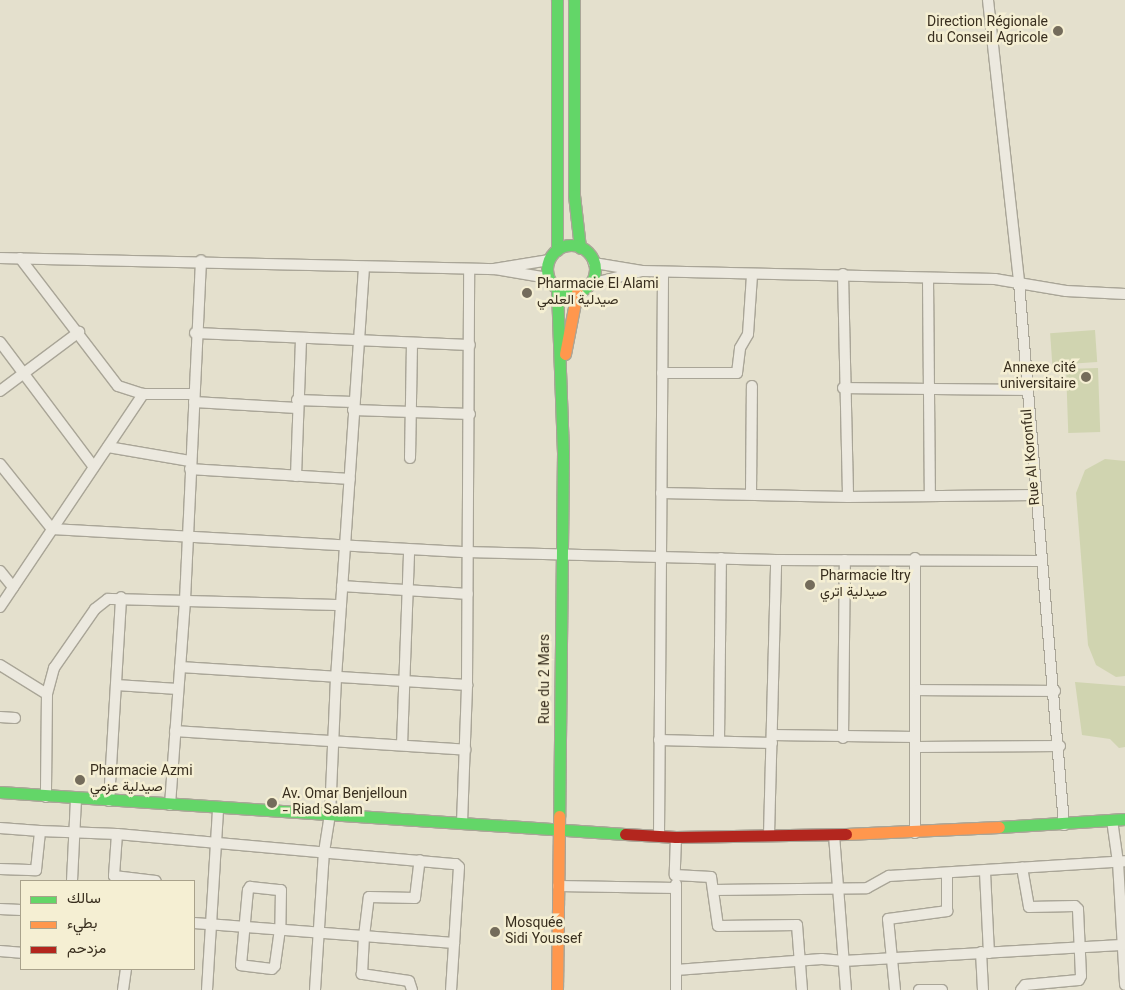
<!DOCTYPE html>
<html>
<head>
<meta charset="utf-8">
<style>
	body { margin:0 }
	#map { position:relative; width:1125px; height:990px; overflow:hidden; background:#e4e0cd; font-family:Georgia,Vazirmatn,serif }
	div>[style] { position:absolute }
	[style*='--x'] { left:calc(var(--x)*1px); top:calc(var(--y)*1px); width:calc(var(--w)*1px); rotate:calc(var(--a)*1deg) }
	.green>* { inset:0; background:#d0d4b0; transform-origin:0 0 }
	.roads { filter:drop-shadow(1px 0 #a9a597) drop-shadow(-1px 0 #a9a597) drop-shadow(0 1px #a9a597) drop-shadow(0 -1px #a9a597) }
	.street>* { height:10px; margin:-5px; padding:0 5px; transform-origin:5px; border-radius:5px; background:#ece9df }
	.fast>* { height:11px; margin:-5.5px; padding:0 5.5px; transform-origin:5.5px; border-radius:5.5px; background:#63d668 }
	.fast>.ring { margin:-5.5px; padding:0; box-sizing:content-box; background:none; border:11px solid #63d668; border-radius:50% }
	.slow>* { height:11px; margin:-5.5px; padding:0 5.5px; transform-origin:5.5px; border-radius:5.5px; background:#ff974d }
	.jam>* { height:11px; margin:-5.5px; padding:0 5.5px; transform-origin:5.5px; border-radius:5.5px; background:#b3261e }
	.dots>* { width:14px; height:14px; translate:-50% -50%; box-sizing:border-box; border:2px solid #f5efd3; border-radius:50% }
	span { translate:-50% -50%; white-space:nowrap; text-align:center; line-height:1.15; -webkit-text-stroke:5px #f5efd3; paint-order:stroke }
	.poi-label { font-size:14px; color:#382e1e }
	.right { translate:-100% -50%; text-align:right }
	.left { translate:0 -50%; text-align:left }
	.street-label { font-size:14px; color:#382e1e }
	.legend { position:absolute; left:20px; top:880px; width:175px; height:90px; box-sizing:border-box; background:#f5efd3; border:1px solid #a9a28b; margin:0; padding:6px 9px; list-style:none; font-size:15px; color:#382e1e }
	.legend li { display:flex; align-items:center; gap:10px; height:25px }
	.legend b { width:25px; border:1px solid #a9a28b }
</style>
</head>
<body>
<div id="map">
	<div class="green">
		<i style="left:1095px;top:330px;width:32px;height:45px;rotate:86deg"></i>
		<i style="left:1098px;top:368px;width:64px;height:32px;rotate:88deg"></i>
		<i style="clip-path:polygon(1105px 459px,1125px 461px,1125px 676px,1116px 677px,1096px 665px,1088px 645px,1076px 493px,1085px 470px)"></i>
		<i style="clip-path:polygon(1075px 682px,1125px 686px,1125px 747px,1119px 748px,1110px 739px,1082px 735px)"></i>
	</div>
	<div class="roads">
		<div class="street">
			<i style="--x:988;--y:0;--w:285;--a:83.7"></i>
			<i style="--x:1019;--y:283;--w:544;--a:85.25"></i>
			<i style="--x:0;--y:258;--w:494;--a:1.3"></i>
			<i style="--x:20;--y:258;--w:161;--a:52.6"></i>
			<i style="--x:118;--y:386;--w:26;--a:18"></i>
			<i style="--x:143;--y:394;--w:51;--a:0"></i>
			<i style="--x:642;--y:271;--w:353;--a:1.3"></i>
			<i style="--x:995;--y:279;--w:72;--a:9.6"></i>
			<i style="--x:1066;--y:291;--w:59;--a:2.9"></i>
			<i style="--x:843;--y:274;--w:223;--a:88.7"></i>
			<i style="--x:548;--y:278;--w:55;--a:-170.5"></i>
			<i style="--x:494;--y:269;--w:56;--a:-9.3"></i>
			<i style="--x:928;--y:278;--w:218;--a:89.5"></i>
			<i style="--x:590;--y:284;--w:54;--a:-14"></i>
			<i style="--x:642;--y:271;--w:49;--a:-170.5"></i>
			<i style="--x:195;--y:333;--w:275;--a:2.5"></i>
			<i style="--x:0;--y:342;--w:156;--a:53.1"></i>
			<i style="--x:662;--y:373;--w:75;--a:0"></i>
			<i style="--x:737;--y:373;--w:25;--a:-83"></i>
			<i style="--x:740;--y:348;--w:16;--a:-60"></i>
			<i style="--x:748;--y:334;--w:59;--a:-86.1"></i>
			<i style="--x:843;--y:388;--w:182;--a:0.6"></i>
			<i style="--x:0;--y:391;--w:99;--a:-36.8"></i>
			<i style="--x:297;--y:400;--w:56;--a:2"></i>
			<i style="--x:194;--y:402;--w:103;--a:3.3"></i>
			<i style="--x:353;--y:410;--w:117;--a:2"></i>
			<i style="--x:108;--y:447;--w:83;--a:9.7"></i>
			<i style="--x:410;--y:458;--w:115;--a:-89"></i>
			<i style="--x:0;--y:464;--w:83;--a:51.3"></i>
			<i style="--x:52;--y:529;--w:415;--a:3.2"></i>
			<i style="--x:466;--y:552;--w:310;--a:1.5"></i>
			<i style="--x:776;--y:560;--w:265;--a:0.2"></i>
			<i style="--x:190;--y:469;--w:160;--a:3.6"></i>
			<i style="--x:296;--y:476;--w:136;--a:-87.9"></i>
			<i style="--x:661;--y:493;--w:187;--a:1.2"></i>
			<i style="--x:848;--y:497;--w:187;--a:-0.6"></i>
			<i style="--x:751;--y:493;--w:107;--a:-89.5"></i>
			<i style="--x:915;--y:558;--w:275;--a:90"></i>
			<i style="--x:0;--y:571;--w:21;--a:51"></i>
			<i style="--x:342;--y:586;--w:126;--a:3.6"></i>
			<i style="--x:0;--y:607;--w:257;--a:-56.1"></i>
			<i style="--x:0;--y:665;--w:55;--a:31.7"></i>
			<i style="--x:47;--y:694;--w:103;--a:90.6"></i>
			<i style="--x:180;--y:667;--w:288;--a:3.6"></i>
			<i style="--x:116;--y:685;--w:62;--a:3.7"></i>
			<i style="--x:915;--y:690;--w:140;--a:0.4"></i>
			<i style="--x:47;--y:694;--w:27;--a:-75"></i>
			<i style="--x:54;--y:668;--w:72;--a:-55.2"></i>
			<i style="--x:95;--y:609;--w:16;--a:-38"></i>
			<i style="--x:108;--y:599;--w:233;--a:1.5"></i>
			<i style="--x:0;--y:717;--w:15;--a:4"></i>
			<i style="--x:175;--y:731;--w:291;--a:3.7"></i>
			<i style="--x:772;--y:735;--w:143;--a:0.8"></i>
			<i style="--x:843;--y:738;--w:178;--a:-89.4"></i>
			<i style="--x:659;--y:740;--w:113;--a:1.5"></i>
			<i style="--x:719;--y:741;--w:183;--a:-89.4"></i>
			<i style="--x:402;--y:745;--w:195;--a:-87.9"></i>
			<i style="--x:917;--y:747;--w:143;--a:-0.4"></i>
			<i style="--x:109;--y:801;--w:204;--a:-86.6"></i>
			<i style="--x:170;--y:805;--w:206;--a:-85.8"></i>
			<i style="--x:185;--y:600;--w:340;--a:-87.3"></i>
			<i style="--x:1112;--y:820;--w:42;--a:81.9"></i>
			<i style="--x:1118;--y:862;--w:123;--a:86.7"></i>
			<i style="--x:462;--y:823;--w:138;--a:-87.9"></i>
			<i style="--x:467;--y:685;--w:416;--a:-89.7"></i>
			<i style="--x:0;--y:828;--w:40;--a:4.3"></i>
			<i style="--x:117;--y:834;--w:42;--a:94.1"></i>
			<i style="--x:114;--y:876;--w:42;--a:6.8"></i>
			<i style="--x:659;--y:835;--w:563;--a:-89.59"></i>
			<i style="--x:769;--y:835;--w:275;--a:-88.5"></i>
			<i style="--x:834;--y:835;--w:155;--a:85.6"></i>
			<i style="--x:676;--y:837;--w:38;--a:92"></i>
			<i style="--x:675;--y:875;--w:36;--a:3"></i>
			<i style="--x:711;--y:877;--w:49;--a:81.9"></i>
			<i style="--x:718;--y:926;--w:79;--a:-0.7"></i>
			<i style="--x:797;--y:925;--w:65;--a:85.6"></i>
			<i style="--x:0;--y:869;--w:36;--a:2"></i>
			<i style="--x:36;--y:870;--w:39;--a:-84"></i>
			<i style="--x:40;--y:831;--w:77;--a:2.2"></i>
			<i style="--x:117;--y:834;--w:340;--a:5.1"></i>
			<i style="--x:456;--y:864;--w:4;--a:45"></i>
			<i style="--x:459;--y:867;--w:123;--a:93.7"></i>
			<i style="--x:985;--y:872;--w:81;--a:87.2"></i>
			<i style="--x:72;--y:881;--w:82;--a:-87.2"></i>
			<i style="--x:676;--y:884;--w:106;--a:90"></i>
			<i style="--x:558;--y:886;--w:118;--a:1"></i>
			<i style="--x:250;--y:887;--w:31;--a:6"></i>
			<i style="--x:281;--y:890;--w:39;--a:91"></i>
			<i style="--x:280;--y:929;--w:37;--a:98"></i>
			<i style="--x:275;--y:966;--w:4;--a:135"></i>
			<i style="--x:272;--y:969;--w:31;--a:-173"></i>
			<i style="--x:241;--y:965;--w:75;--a:-84.7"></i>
			<i style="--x:248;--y:890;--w:4;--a:-56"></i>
			<i style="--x:714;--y:890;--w:153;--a:-0.7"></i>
			<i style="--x:867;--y:888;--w:25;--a:-29"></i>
			<i style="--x:889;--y:876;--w:236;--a:-3.6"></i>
			<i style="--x:0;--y:909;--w:21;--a:3"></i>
			<i style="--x:194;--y:923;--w:261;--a:4.4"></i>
			<i style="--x:0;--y:951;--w:21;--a:5"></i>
			<i style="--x:981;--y:952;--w:38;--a:87"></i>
			<i style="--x:676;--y:970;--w:146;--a:-4.3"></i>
			<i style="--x:822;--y:959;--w:22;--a:5"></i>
			<i style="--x:844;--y:961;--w:281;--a:-3.3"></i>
			<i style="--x:123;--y:990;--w:21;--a:-82"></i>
			<i style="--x:207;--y:990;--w:182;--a:-86.5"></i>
			<i style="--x:315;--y:990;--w:138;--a:-86.3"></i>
			<i style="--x:324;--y:852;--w:37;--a:-81"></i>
			<i style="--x:330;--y:815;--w:137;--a:-87.5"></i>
			<i style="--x:336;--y:678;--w:412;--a:-86.1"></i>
			<i style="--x:412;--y:990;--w:9;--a:-108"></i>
			<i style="--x:409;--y:981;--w:48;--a:-171.5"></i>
			<i style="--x:362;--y:974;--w:38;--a:-87"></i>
			<i style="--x:364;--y:936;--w:39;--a:-83"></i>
			<i style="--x:369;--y:897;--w:46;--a:1.2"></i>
			<i style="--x:415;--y:898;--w:38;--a:-83"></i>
			<i style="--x:895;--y:990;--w:71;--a:-95.6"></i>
			<i style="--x:888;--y:919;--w:60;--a:-7.7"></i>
			<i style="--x:947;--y:911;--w:36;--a:-90"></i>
			<i style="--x:919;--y:990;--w:23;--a:0"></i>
			<i style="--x:1021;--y:990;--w:6;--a:-51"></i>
			<i style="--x:1025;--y:985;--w:54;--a:-5.3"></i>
			<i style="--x:1079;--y:980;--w:4;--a:-63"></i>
			<i style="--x:1081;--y:976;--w:67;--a:-92.6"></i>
			<i style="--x:1078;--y:909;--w:4;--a:-135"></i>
			<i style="--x:1075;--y:906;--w:46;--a:178.8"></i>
			<i style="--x:1029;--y:907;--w:40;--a:-100"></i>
		</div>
		<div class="fast">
			<i style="--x:557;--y:0;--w:250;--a:90"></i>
			<i style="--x:574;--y:0;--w:195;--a:90"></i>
			<i style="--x:574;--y:195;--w:53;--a:83.5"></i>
			<i class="ring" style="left:547px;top:245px;width:37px;height:37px"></i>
			<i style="--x:557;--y:289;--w:164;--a:87.9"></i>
			<i style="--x:563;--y:453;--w:363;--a:90.6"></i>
			<i style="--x:0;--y:792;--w:626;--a:3.84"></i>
			<i style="--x:999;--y:827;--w:126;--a:-3.6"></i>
		</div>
		<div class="slow">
			<i style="--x:565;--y:354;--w:63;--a:-79"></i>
			<i style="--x:846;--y:834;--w:153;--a:-2.6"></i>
			<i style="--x:557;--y:990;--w:174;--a:-89.3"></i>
		</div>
		<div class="jam">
			<i style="--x:625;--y:834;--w:51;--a:3.4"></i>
			<i style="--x:676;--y:837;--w:170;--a:-1"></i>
		</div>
	</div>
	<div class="dots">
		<i style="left:1058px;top:31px;background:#746c5b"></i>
		<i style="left:527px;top:293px;background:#746c5b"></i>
		<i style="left:1086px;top:377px;background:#746c5b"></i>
		<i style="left:810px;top:585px;background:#746c5b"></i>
		<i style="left:80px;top:780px;background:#746c5b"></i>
		<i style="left:272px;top:803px;background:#746c5b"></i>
		<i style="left:495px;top:932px;background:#746c5b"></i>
	</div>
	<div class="poi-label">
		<span class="right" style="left:1048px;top:31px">Direction Régionale<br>du Conseil Agricole</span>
		<span class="left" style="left:537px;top:293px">Pharmacie El Alami<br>صيدلية العلمي</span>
		<span class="right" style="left:1076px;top:377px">Annexe cité<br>universitaire</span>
		<span class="left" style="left:820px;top:585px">Pharmacie Itry<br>صيدلية اتري</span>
		<span class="left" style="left:90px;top:780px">Pharmacie Azmi<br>صيدلية عزمي</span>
		<span class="left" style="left:282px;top:803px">Av. Omar Benjelloun<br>- Riad Salam</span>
		<span class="left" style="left:505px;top:932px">Mosquée<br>Sidi Youssef</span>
	</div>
	<div class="street-label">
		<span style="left:1032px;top:457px;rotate:-95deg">Rue Al Koronful</span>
		<span style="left:546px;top:679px;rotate:-90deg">Rue du 2 Mars</span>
	</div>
	<ul class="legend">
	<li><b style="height:6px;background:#63d668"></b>سالك</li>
	<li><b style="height:6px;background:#ff974d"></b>بطيء</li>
	<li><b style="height:6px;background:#b3261e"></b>مزدحم</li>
	</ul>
</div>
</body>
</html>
